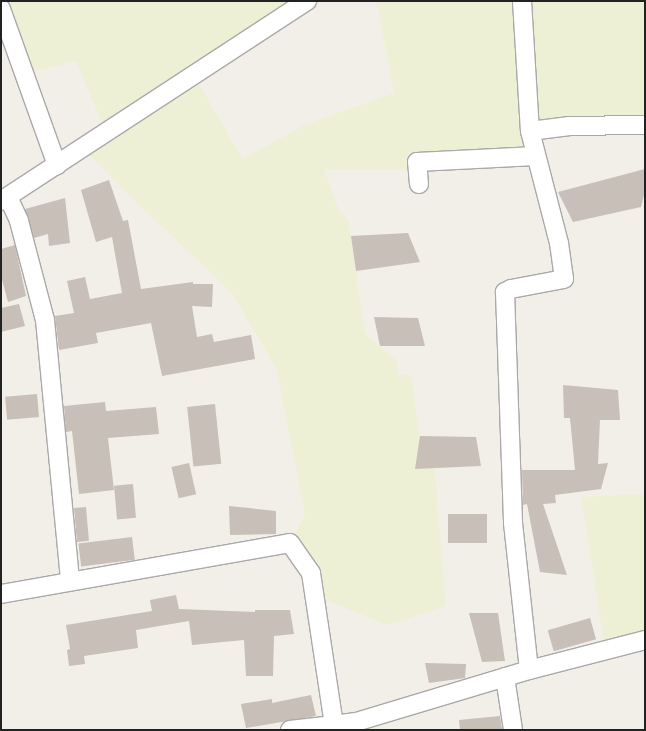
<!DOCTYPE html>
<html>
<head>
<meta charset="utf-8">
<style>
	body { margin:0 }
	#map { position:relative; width:646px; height:731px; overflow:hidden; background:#f2efe9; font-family:"Space Grotesk",sans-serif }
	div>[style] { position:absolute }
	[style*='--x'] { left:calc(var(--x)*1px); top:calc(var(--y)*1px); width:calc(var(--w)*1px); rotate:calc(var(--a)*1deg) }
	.farmland>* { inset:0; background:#eef0d5 }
	.building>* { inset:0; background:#c7bfb8; transform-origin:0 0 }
	.roads { filter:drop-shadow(1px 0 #a9a9a9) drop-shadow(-1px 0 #a9a9a9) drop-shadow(0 1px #a9a9a9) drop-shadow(0 -1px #a9a9a9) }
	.street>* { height:18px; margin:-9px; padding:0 9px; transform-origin:9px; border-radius:9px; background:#fff }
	span { translate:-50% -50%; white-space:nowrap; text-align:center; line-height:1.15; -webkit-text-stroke:4px #fff; paint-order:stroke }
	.frame { position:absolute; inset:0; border:2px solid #222; pointer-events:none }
</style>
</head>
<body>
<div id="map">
	<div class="farmland">
		<i style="clip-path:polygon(1px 1px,307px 1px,194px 76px,243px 159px,304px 125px,394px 93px,378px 9px,374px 1px,645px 1px,645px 125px,531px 131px,536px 156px,418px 170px,324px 169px,338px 208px,349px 222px,365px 333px,397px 361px,398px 375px,411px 375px,423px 455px,434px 458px,446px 606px,387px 625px,314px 595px,290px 543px,305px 515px,276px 368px,231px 292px,140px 206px,83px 148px,106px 133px,76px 61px,24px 74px)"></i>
		<i style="clip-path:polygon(645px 484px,645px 640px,605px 650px,581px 497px,643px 494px)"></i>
	</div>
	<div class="building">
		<i style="clip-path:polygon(645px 169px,645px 191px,641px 207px,573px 222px,558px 192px)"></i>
		<i style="clip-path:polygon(109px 180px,123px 221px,128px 220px,141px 289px,193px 282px,193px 284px,213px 284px,212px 307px,192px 306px,197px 337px,212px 334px,214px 342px,251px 335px,255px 359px,162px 376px,151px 323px,96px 333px,98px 343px,59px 350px,55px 316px,74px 313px,67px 281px,85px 277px,90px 299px,122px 293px,112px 237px,96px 242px,81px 190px)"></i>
		<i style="clip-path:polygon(65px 198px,70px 243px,49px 246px,48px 234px,34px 238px,25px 209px)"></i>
		<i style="clip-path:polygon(408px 233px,420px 262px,356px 271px,351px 236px)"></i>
		<i style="clip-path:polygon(15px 245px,26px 296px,8px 302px,1px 276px,1px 249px)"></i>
		<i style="clip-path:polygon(19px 304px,25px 326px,1px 332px,1px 308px)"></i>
		<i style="clip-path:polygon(374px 317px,418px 318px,425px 346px,380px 346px)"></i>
		<i style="clip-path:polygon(563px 385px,618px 390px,620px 420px,600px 420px,598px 464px,608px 463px,601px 489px,555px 495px,556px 503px,543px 504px,567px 575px,540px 572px,527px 504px,523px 505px,522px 470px,575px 470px,570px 418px,564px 418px)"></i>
		<i style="left:37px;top:394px;width:23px;height:32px;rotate:85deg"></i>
		<i style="clip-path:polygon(105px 402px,106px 411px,156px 407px,159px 434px,108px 438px,114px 490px,79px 494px,72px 431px,66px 432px,64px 406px)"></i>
		<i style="left:215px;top:404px;width:60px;height:28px;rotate:84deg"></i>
		<i style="clip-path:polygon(420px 436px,476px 437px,481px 466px,415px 469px)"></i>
		<i style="left:189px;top:463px;width:32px;height:18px;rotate:77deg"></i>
		<i style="left:133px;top:484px;width:34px;height:19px;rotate:85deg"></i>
		<i style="clip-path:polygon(229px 506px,276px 511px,276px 534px,230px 535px)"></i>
		<i style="left:86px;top:507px;width:34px;height:12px;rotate:85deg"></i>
		<i style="left:448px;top:514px;width:39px;height:29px"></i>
		<i style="left:132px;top:537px;width:23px;height:54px;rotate:83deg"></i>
		<i style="clip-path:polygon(176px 595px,179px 609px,255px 612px,255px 610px,290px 610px,294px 634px,274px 636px,273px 676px,246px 676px,244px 640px,192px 645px,189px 621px,136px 630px,138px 648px,84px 656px,85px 664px,69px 666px,67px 650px,70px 649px,66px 625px,152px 611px,150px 600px)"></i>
		<i style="clip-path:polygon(469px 613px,498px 613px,505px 661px,482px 662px)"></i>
		<i style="left:590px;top:618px;width:22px;height:44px;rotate:74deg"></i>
		<i style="clip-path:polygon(425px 663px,466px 664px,465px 678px,429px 683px)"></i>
		<i style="clip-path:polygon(311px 695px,316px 716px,246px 728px,241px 704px,272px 699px,272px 703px)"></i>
		<i style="clip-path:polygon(500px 716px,502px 730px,460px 730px,459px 720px)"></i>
	</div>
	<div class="roads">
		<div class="street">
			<i style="--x:522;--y:1;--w:130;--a:86.5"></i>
			<i style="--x:530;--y:131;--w:116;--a:75.5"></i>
			<i style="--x:559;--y:243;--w:36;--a:82"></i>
			<i style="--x:564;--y:279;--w:54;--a:169.3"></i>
			<i style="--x:511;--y:289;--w:7;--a:153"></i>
			<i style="--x:505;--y:292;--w:231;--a:88"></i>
			<i style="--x:513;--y:523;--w:148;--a:83.8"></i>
			<i style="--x:1;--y:9;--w:166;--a:70.3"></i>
			<i style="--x:530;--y:131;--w:40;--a:-7.1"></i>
			<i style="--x:570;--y:126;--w:75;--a:-0.8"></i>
			<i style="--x:419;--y:184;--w:22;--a:-95"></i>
			<i style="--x:417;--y:162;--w:119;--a:-2.9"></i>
			<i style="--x:8;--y:197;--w:26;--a:65"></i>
			<i style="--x:19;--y:221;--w:102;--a:75.3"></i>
			<i style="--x:45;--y:320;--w:261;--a:84.5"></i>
			<i style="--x:1;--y:201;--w:366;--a:-33.2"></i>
			<i style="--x:1;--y:594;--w:293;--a:-10"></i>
			<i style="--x:290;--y:543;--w:37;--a:55"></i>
			<i style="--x:311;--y:573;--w:154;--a:81.4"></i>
			<i style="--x:334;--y:725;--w:22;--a:-8"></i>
			<i style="--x:356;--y:722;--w:181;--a:-16.7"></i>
			<i style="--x:529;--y:670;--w:120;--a:-14.5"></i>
			<i style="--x:505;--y:677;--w:54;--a:81.4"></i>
			<i style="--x:290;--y:730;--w:44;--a:-6.5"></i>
		</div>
	</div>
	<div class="frame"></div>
</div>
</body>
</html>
